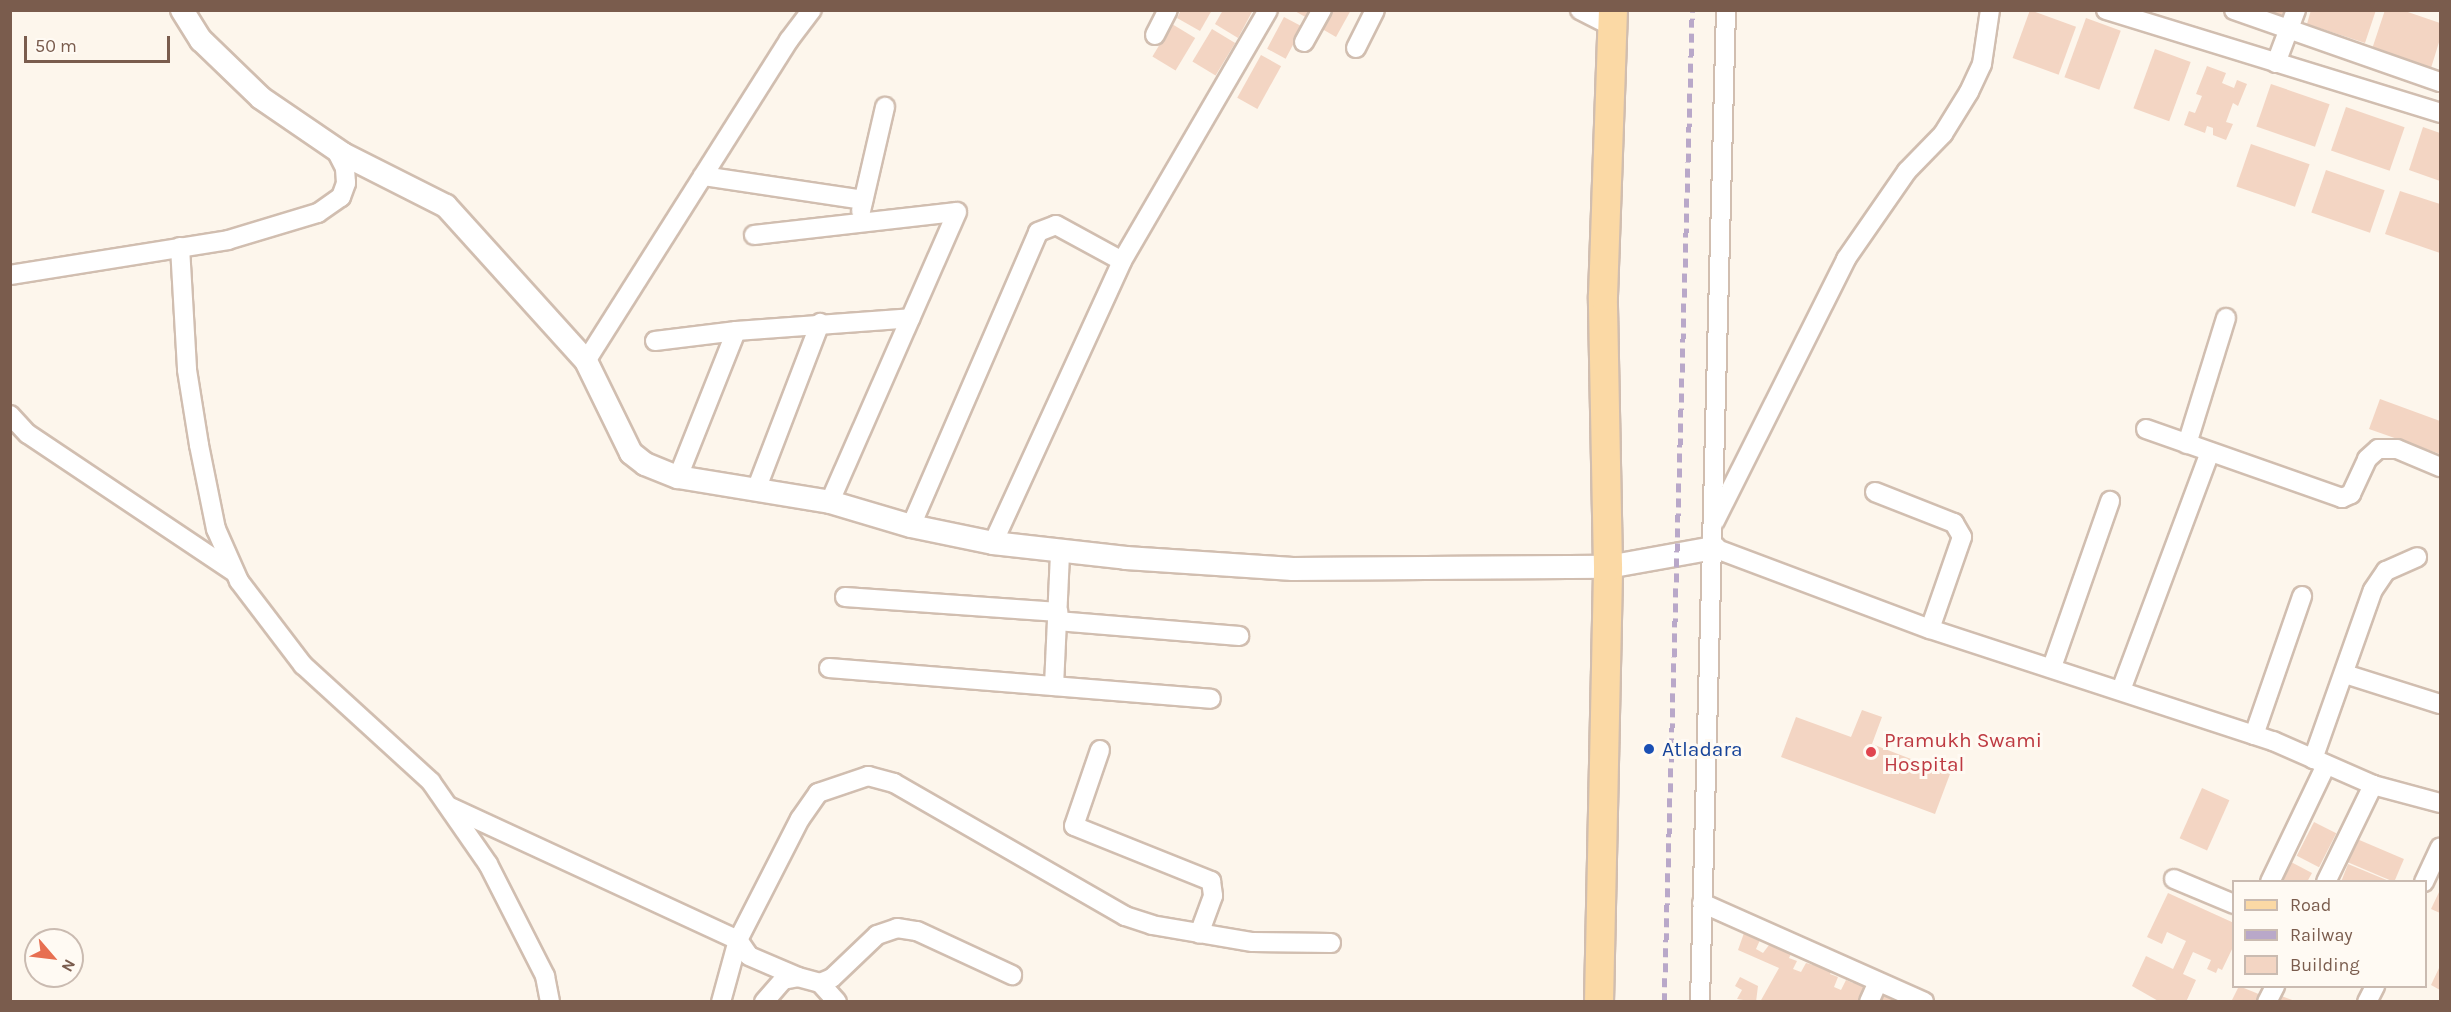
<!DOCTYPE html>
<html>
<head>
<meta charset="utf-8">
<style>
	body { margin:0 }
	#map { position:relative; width:2451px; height:1012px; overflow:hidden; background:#fdf6ec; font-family:Karla,sans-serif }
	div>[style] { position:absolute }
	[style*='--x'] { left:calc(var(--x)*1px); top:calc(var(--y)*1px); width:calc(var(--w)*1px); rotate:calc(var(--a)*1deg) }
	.building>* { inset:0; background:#f3d5c3; transform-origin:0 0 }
	.roads { filter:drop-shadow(2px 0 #d1beb0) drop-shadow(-2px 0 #d1beb0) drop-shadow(0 2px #d1beb0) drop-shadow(0 -2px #d1beb0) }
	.minor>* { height:18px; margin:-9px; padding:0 9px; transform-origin:9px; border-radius:9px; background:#fff }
	.tertiary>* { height:22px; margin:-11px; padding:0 11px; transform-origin:11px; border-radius:11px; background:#fff }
	.primary>* { height:28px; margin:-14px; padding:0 14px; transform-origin:14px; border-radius:14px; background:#fbd9a5 }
	.rail>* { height:4.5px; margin-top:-2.25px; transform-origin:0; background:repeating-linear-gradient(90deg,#b9a8c9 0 9px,transparent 0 15px) }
	.dots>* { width:16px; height:16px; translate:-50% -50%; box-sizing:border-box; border:3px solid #fffaf3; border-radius:50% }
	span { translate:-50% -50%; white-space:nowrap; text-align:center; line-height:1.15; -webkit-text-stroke:6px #fffaf3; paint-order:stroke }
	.health-label { font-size:21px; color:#be3a42 }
	.left { translate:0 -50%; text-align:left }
	.transit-label { font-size:21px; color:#164399 }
	.frame { position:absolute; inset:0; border:12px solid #7a5c4d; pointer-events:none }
	.legend { position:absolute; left:2232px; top:880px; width:195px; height:108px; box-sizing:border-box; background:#fffaf3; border:2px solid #cabbb1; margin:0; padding:8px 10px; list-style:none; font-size:18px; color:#7a5c4d }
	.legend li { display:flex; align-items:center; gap:12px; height:30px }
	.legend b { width:30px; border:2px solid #cabbb1 }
	.north { position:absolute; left:24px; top:928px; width:60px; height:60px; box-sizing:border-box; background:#fffaf3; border:2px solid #cabbb1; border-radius:50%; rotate:118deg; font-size:16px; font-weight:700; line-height:24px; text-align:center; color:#7a5c4d }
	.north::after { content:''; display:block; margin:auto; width:21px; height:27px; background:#e76f51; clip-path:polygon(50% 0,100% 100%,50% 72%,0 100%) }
	.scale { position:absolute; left:24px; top:36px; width:146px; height:27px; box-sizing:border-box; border:3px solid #7a5c4d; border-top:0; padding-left:8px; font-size:18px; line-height:21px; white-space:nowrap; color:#7a5c4d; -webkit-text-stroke:4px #fffaf3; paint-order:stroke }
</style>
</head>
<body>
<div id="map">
	<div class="building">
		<i style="clip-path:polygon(1181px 10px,1212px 10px,1200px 31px,1177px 18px)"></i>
		<i style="clip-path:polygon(1223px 10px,1253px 10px,1238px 38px,1215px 24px)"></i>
		<i style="clip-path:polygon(1293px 10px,1313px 10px,1309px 19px)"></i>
		<i style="clip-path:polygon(1326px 10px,1351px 10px,1336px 37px,1317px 26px)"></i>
		<i style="left:2030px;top:10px;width:49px;height:51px;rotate:20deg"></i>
		<i style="clip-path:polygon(2258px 10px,2284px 10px,2280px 19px)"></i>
		<i style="clip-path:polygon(2311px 10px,2376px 10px,2365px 43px,2307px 24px)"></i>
		<i style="clip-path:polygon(2385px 10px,2402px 10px,2440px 23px,2440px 39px,2431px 68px,2372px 49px)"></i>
		<i style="left:1284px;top:17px;width:21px;height:36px;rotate:28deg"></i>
		<i style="left:2086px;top:18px;width:37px;height:63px;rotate:20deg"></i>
		<i style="left:1172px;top:24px;width:27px;height:38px;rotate:31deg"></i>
		<i style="left:1212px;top:29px;width:27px;height:38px;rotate:31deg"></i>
		<i style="left:2155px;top:49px;width:38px;height:63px;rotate:20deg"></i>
		<i style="left:1261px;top:55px;width:23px;height:49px;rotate:29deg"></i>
		<i style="clip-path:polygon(2207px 66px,2226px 73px,2222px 83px,2234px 88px,2237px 80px,2247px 84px,2238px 106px,2233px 103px,2226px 122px,2233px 124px,2226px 140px,2213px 135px,2213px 128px,2207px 126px,2205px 133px,2184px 125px,2189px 111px,2195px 113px,2202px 96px,2196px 94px)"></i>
		<i style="left:2271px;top:84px;width:62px;height:45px;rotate:19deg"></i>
		<i style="left:2346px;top:107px;width:62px;height:46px;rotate:19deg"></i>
		<i style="clip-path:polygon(2423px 127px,2440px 133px,2440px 181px,2409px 170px)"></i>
		<i style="left:2251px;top:144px;width:62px;height:45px;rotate:19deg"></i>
		<i style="left:2326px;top:170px;width:62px;height:45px;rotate:19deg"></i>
		<i style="clip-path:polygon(2400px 191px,2440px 204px,2440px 253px,2385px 234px)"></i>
		<i style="clip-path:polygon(2380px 399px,2440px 421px,2440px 454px,2369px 429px)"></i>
		<i style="clip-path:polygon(1862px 710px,1882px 717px,1872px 744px,1950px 774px,1935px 814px,1781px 757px,1796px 717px,1851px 737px)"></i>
		<i style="left:2202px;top:788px;width:30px;height:55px;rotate:24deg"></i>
		<i style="left:2314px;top:822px;width:25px;height:38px;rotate:27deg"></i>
		<i style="left:2357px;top:839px;width:51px;height:25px;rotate:23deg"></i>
		<i style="clip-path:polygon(2291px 862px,2312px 873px,2307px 882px,2281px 882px)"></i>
		<i style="clip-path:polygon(2348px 864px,2389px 881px,2389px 882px,2341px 882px)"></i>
		<i style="clip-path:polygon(2440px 890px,2440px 913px,2431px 909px)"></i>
		<i style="clip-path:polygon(2168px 893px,2234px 923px,2234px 945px,2222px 970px,2218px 968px,2216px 973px,2207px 969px,2211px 960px,2193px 952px,2183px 974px,2196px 980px,2186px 1002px,2160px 1002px,2132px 986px,2146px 956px,2173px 969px,2186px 941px,2167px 932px,2162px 944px,2147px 937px)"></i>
		<i style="clip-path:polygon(1744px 933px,1760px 940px,1756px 949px,1763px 953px,1769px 945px,1791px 954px,1789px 958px,1797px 961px,1793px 969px,1801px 972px,1806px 963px,1832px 970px,1830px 974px,1838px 977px,1834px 987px,1841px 990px,1846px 980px,1853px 983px,1855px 979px,1867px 985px,1860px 1002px,1760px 1002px,1779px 968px,1738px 950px)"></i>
		<i style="clip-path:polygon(2440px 966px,2440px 990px,2431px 985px)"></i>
		<i style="clip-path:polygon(1740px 977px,1758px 986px,1756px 1002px,1737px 999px,1742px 990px,1735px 986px)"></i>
		<i style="clip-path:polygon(2239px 986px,2261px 995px,2258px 1002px,2231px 1002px)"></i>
		<i style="clip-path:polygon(1882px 995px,1891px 999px,1890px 1002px,1879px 1002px)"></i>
		<i style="clip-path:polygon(2279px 995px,2295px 1001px,2295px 1002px,2276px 1002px)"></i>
	</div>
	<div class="roads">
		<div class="minor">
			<i style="--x:1580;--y:10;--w:36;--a:27"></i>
			<i style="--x:2106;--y:10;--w:350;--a:17.1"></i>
			<i style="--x:2234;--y:10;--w:218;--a:19.3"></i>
			<i style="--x:1155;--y:35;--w:28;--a:-63"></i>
			<i style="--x:1304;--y:42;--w:37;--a:-61"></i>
			<i style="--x:1356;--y:48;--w:42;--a:-63.4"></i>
			<i style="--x:2276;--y:63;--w:57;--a:-69.3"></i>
			<i style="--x:703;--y:176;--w:162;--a:8.5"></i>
			<i style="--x:861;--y:211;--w:107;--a:-77"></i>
			<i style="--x:754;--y:235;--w:204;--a:-6.5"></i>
			<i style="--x:957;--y:212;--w:317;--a:113.7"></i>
			<i style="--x:180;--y:247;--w:123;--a:86.7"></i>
			<i style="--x:187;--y:370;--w:76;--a:80.9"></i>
			<i style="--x:199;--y:445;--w:86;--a:78.6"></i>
			<i style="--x:216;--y:529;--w:57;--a:66.1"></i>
			<i style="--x:239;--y:581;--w:106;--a:52.7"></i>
			<i style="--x:303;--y:665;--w:173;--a:42.4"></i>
			<i style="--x:431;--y:782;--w:100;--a:55.2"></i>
			<i style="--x:488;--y:864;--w:126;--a:63"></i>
			<i style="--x:545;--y:976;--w:26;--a:79"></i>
			<i style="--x:10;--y:275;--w:221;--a:-9.1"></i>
			<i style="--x:228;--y:240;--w:94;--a:-16.7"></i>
			<i style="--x:318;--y:213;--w:28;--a:-35"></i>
			<i style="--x:341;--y:197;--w:15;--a:-70"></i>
			<i style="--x:346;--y:183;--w:15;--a:-94"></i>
			<i style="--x:345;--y:168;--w:22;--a:-117"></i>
			<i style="--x:655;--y:341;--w:82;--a:-7"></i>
			<i style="--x:736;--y:331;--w:175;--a:-4.2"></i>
			<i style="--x:586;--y:361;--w:380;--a:-57.7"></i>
			<i style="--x:789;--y:40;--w:38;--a:-53"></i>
			<i style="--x:10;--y:415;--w:26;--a:47"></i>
			<i style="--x:28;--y:434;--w:248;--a:33.8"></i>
			<i style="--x:2146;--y:429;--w:208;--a:19.4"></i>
			<i style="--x:2342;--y:498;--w:10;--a:-24"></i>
			<i style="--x:2351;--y:494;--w:38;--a:-65"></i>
			<i style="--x:2367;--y:459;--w:15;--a:-42"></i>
			<i style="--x:2378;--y:449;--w:19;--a:0"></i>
			<i style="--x:2397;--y:449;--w:47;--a:22.7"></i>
			<i style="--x:2187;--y:444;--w:132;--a:-72.8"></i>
			<i style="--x:678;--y:477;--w:157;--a:-68.3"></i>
			<i style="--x:756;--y:490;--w:179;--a:-69"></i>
			<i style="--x:1875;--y:492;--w:85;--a:21.4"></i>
			<i style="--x:1954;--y:523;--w:16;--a:60"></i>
			<i style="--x:1962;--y:537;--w:97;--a:109.2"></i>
			<i style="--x:1715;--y:521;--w:293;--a:-63.4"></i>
			<i style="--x:1846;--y:259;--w:107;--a:-55.3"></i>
			<i style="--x:1907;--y:171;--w:52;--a:-45.8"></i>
			<i style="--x:1943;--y:134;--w:49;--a:-58.2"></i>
			<i style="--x:1969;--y:92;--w:31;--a:-65"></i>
			<i style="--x:1982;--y:64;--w:55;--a:-81.6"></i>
			<i style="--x:911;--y:526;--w:320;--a:-66.6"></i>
			<i style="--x:1038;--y:232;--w:19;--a:-21"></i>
			<i style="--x:1056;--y:225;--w:75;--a:28.6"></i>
			<i style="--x:993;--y:543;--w:310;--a:-65.4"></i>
			<i style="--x:1122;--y:261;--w:290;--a:-59.8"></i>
			<i style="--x:1714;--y:548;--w:231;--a:20.6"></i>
			<i style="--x:1930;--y:629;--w:361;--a:18.1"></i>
			<i style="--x:2273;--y:741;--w:109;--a:23.7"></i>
			<i style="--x:2373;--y:785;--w:69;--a:15"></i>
			<i style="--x:845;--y:597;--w:214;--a:4"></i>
			<i style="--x:1057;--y:621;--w:183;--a:4.7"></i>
			<i style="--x:2052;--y:667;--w:176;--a:-70.7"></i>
			<i style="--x:829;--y:668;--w:383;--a:4.6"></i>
			<i style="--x:2345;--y:674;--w:100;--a:17.5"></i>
			<i style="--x:1054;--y:686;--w:134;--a:-87.4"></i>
			<i style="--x:2121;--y:690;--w:254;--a:-69.5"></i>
			<i style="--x:2254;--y:735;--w:147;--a:-70.9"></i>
			<i style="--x:1100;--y:750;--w:80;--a:108.9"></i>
			<i style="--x:1074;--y:826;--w:148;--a:21.9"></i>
			<i style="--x:1211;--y:881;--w:15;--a:82"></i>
			<i style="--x:1213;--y:896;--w:40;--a:110.2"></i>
			<i style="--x:2313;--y:759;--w:179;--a:-70.5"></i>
			<i style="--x:2373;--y:590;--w:23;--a:-56"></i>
			<i style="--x:2386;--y:571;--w:34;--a:-24"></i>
			<i style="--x:450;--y:807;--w:317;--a:24.8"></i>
			<i style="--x:738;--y:940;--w:19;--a:55"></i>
			<i style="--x:749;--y:956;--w:53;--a:23.2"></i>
			<i style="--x:2174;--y:879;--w:65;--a:22.6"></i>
			<i style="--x:2270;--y:882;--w:130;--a:-64.4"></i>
			<i style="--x:2326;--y:882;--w:108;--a:-64.1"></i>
			<i style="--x:2424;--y:882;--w:38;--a:-65"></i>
			<i style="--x:1702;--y:903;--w:243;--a:24"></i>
			<i style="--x:820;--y:983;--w:25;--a:48"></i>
			<i style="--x:721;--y:1002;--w:64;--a:-74.7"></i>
			<i style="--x:738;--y:940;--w:136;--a:-62.9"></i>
			<i style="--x:800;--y:819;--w:32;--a:-55"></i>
			<i style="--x:818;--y:793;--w:53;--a:-18.8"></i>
			<i style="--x:868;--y:776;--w:27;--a:15"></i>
			<i style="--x:894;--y:783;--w:267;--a:29.9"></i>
			<i style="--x:1125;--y:916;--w:28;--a:18"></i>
			<i style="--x:1152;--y:925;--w:102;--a:9.6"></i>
			<i style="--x:1253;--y:942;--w:78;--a:0.7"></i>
			<i style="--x:764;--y:1002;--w:29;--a:-49"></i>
			<i style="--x:783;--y:980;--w:15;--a:-11"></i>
			<i style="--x:798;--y:977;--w:23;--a:15"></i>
			<i style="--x:820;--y:983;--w:13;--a:-23"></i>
			<i style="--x:832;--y:978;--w:62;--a:-43.7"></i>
			<i style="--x:877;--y:935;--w:21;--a:-19"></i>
			<i style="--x:897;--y:928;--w:20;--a:9"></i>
			<i style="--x:917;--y:931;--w:105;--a:24.9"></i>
			<i style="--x:1700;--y:1002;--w:992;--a:-88.5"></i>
			<i style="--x:1869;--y:1002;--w:22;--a:-66"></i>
			<i style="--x:2267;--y:1002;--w:18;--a:-63"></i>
			<i style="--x:2367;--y:1002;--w:18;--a:-63"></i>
		</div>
		<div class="tertiary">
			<i style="--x:182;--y:10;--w:36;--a:58"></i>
			<i style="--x:201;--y:40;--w:83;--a:44"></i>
			<i style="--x:261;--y:98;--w:99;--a:34.3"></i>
			<i style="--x:343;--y:154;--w:115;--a:26.8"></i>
			<i style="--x:446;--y:206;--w:209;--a:47.9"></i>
			<i style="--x:586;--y:361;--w:102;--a:63.9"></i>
			<i style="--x:631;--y:453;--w:18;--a:38"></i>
			<i style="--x:645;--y:464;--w:35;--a:22"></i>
			<i style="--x:678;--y:477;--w:154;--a:9.3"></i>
			<i style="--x:830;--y:502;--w:84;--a:16.5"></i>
			<i style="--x:911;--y:526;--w:84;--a:11.7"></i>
			<i style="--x:993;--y:543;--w:134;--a:6.4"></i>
			<i style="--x:1126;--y:558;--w:167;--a:3.8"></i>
			<i style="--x:1293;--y:569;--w:315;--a:-0.4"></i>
			<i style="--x:1608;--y:567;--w:108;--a:-10.2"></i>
		</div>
		<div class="primary">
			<i style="--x:1599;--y:1002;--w:435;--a:-88.8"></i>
			<i style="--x:1608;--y:567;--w:271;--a:-91.1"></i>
			<i style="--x:1603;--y:296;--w:286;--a:-88"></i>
		</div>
	</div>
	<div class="rail">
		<i style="--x:1664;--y:1002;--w:992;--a:-88.38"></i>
	</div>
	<div class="dots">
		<i style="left:1649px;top:749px;background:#1a4fb4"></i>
		<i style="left:1871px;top:752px;background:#e0444e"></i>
	</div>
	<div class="health-label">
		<span class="left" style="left:1884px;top:752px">Pramukh Swami<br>Hospital</span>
	</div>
	<div class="transit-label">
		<span class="left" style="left:1662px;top:749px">Atladara</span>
	</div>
	<div class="frame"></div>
	<ul class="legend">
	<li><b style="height:8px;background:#fbd9a5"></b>Road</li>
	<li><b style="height:8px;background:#b9a8c9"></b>Railway</li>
	<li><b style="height:16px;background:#f3d5c3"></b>Building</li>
	</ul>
	<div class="north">N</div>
	<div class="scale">50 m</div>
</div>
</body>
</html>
